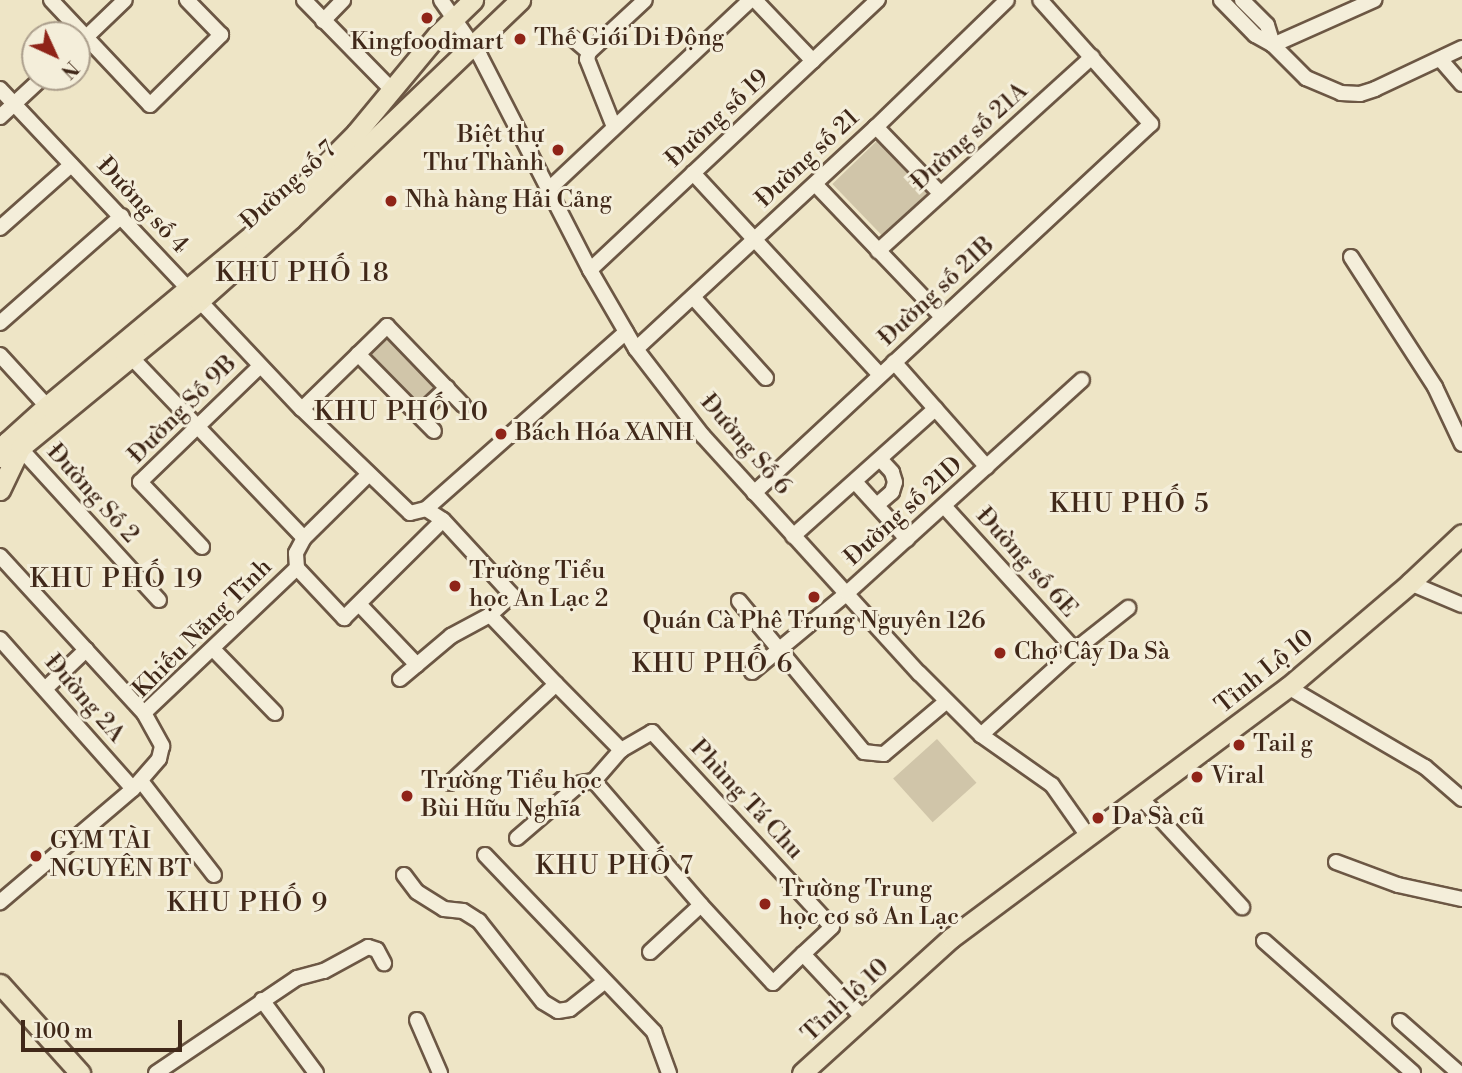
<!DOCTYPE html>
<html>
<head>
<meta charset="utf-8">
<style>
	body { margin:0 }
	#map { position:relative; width:1462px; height:1073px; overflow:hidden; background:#eee5c6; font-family:"Libre Bodoni",serif }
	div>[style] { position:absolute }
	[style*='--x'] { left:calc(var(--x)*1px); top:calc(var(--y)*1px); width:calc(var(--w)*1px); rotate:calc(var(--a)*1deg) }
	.green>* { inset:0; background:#d0c5a9; transform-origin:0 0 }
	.roads { filter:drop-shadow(2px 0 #6c5744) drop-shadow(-2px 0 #6c5744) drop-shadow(0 2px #6c5744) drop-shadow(0 -2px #6c5744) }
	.minor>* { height:14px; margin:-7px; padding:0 7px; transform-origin:7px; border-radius:7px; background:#f4eeda }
	.major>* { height:19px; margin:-9.5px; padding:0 9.5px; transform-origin:9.5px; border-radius:9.5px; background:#eee5c6 }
	.dots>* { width:19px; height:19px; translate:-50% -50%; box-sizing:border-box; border:4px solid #f4eeda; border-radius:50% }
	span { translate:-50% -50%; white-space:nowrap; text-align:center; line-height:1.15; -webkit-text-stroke:6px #f4eeda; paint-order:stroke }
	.poi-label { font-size:24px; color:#402819 }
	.left { translate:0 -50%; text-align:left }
	.right { translate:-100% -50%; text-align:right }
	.street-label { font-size:24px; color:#402819 }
	.neighbourhood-label { font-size:26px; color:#402819; letter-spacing:2px }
	.north { position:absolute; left:21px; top:21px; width:70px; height:70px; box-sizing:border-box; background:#f4eeda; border:2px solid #ac9f8d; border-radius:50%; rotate:135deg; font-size:19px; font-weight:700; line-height:28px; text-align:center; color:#402819 }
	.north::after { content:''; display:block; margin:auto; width:24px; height:32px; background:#8f2418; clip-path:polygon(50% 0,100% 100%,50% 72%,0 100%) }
	.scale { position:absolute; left:21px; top:1020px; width:161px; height:32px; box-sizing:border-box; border:4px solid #402819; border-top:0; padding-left:9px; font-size:21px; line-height:24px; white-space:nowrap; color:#402819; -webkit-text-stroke:5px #f4eeda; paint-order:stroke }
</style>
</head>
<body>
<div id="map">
	<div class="green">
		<i style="left:882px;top:136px;width:73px;height:69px;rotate:46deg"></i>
		<i style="left:388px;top:335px;width:73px;height:30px;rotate:46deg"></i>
		<i style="left:937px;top:739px;width:59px;height:59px;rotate:48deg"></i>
	</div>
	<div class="roads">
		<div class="minor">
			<i style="--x:51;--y:0;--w:144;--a:46.7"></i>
			<i style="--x:150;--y:105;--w:100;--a:-44.6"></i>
			<i style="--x:221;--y:35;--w:49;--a:-134.2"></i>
			<i style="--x:304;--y:0;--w:126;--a:45.6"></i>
			<i style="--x:441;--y:0;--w:68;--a:55.1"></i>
			<i style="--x:480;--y:56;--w:241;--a:62.8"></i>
			<i style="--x:590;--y:270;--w:91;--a:59.8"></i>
			<i style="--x:636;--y:349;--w:110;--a:52.4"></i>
			<i style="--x:703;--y:436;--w:321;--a:47.7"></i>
			<i style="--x:919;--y:673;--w:88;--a:45"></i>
			<i style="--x:981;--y:735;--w:87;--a:35.2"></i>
			<i style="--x:1052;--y:785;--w:62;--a:54.8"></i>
			<i style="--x:755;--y:0;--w:84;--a:46.4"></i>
			<i style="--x:1221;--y:0;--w:49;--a:45.8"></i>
			<i style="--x:1255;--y:35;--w:21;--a:29"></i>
			<i style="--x:1273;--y:45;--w:47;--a:45"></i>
			<i style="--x:1306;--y:78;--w:38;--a:23"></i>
			<i style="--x:1341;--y:93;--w:19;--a:3"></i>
			<i style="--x:1360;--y:94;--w:16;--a:-18"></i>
			<i style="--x:1375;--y:89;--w:96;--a:-25.2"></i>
			<i style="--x:1242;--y:0;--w:35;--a:45"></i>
			<i style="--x:1267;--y:25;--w:21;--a:73"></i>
			<i style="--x:323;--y:21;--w:29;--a:-46"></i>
			<i style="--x:571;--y:37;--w:23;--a:40"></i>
			<i style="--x:1273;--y:45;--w:111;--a:-24"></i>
			<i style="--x:77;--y:46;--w:66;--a:-43.8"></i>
			<i style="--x:1440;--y:59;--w:33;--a:49"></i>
			<i style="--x:0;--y:89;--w:440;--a:46.7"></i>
			<i style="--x:302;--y:409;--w:150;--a:43.9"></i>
			<i style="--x:410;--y:513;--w:16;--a:-14"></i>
			<i style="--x:426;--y:509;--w:267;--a:-41.5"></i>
			<i style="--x:0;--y:117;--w:59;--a:-42.9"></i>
			<i style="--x:614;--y:127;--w:73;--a:-111.7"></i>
			<i style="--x:587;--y:59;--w:7;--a:-74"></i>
			<i style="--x:589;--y:52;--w:76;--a:-42.9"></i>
			<i style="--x:876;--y:127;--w:93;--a:45.9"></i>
			<i style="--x:693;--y:173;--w:275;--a:47.2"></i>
			<i style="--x:815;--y:184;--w:184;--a:46.3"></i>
			<i style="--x:549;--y:189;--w:276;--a:-43.2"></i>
			<i style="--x:0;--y:228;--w:95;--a:-41.6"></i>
			<i style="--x:878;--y:251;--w:289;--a:-42.2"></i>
			<i style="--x:1351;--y:257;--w:155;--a:57.1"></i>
			<i style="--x:1435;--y:387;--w:63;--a:64.7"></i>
			<i style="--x:590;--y:270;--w:395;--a:-43.2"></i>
			<i style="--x:693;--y:297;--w:109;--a:48"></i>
			<i style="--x:0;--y:323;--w:162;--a:-41.3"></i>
			<i style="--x:636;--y:349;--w:327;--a:-42.8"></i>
			<i style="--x:876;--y:127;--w:182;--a:-44.1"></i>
			<i style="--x:358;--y:354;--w:108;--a:45.4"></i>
			<i style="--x:0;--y:355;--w:79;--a:47.6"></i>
			<i style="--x:131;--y:357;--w:250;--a:46.3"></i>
			<i style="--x:894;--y:362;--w:140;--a:48.5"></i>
			<i style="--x:302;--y:409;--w:119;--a:-44.3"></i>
			<i style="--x:387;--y:326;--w:110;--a:46.1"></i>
			<i style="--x:418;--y:415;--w:40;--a:-43"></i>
			<i style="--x:20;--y:448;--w:206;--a:47.6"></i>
			<i style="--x:856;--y:483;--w:76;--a:47.7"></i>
			<i style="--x:754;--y:493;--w:542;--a:-42.91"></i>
			<i style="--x:1151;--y:124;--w:166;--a:-131.8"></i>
			<i style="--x:877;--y:505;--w:20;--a:-41"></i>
			<i style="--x:892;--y:492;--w:10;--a:-73"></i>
			<i style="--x:895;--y:482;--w:10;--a:-107"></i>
			<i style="--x:892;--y:472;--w:16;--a:-133"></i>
			<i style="--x:944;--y:506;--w:195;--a:47.7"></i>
			<i style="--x:426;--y:509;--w:20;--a:33"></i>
			<i style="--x:443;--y:520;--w:102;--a:47.4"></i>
			<i style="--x:512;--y:595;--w:30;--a:138"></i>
			<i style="--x:490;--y:615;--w:95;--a:46.3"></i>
			<i style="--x:556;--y:684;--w:93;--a:45.4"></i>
			<i style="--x:621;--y:750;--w:36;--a:-30"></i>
			<i style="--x:652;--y:732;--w:265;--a:47.3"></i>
			<i style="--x:832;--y:927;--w:40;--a:137"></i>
			<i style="--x:803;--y:954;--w:88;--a:46.8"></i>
			<i style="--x:793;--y:536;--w:191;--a:-41.8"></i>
			<i style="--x:202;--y:547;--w:90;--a:-133.6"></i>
			<i style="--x:140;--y:482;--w:167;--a:-44"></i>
			<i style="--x:0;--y:556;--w:213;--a:47.5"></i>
			<i style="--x:144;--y:713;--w:38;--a:61"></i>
			<i style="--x:162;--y:746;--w:13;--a:103"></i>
			<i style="--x:159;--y:759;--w:40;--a:131"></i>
			<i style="--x:133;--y:789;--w:175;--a:139.6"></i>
			<i style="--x:297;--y:568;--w:69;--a:46.8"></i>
			<i style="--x:344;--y:618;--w:139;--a:-44.7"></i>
			<i style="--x:1410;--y:583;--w:56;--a:22.9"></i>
			<i style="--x:739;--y:601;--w:196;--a:50.4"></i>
			<i style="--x:864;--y:752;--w:20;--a:6"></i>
			<i style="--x:884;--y:754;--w:82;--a:-40.1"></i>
			<i style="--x:359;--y:604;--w:84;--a:46.4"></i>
			<i style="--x:0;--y:639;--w:200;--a:48.4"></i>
			<i style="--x:213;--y:649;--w:89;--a:45.9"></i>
			<i style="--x:752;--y:672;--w:124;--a:-39.7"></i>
			<i style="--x:847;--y:593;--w:317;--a:-42.2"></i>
			<i style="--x:400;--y:679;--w:67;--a:-40.1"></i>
			<i style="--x:451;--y:636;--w:44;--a:-28.3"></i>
			<i style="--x:1288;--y:687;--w:159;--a:30.3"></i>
			<i style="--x:1425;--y:767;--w:49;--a:40.9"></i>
			<i style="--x:45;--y:689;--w:57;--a:-43.6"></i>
			<i style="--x:144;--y:713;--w:211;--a:-43.5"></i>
			<i style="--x:297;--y:568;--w:15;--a:-94"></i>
			<i style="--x:296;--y:553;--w:17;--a:-62"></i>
			<i style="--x:304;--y:538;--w:91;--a:-44.6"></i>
			<i style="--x:981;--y:735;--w:127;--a:-42.1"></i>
			<i style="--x:1075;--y:650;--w:68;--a:-38.4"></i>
			<i style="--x:621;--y:750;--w:41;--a:131.1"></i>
			<i style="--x:594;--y:781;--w:164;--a:49.2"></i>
			<i style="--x:701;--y:905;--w:106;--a:47.3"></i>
			<i style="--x:773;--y:983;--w:42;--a:-44"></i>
			<i style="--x:141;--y:781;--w:119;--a:52.2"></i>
			<i style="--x:450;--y:783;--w:145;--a:-43"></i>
			<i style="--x:1141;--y:798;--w:149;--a:47.2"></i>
			<i style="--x:517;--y:838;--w:84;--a:-40.7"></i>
			<i style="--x:581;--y:783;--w:13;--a:-9"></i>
			<i style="--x:485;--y:855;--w:245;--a:46.3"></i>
			<i style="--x:654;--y:1032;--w:44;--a:69.9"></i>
			<i style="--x:1336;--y:862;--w:66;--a:20.4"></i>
			<i style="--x:1398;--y:885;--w:66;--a:12.3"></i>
			<i style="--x:404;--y:875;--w:21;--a:53"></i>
			<i style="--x:417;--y:892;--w:32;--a:32"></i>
			<i style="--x:444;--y:909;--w:19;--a:6"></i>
			<i style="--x:463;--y:911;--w:19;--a:32"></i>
			<i style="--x:479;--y:921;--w:103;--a:51.7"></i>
			<i style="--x:543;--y:1002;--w:17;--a:31"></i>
			<i style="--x:558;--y:1011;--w:12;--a:-9"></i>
			<i style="--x:570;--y:1009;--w:43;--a:-38.5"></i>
			<i style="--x:1264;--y:941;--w:199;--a:41.5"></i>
			<i style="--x:650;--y:952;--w:69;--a:-42.7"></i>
			<i style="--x:262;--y:1000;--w:91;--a:53.5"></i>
			<i style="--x:417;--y:1020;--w:58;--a:66.5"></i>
			<i style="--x:1400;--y:1021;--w:79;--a:41.4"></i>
			<i style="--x:156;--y:1073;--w:170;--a:-34"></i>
			<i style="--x:297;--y:978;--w:28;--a:-15"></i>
			<i style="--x:324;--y:971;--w:50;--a:-28.6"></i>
			<i style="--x:368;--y:947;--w:9;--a:18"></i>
			<i style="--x:377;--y:950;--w:15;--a:62"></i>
		</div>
		<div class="major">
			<i style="--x:0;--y:457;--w:17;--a:-65"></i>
			<i style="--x:7;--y:442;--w:54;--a:-42"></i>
			<i style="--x:47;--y:406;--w:289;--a:-39.8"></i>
			<i style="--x:269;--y:221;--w:124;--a:-45.3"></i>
			<i style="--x:356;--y:133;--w:129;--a:-50.4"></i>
			<i style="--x:438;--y:34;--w:49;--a:-44.2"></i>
			<i style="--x:0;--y:490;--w:47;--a:-64.5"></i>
			<i style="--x:20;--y:448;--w:232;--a:-39.4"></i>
			<i style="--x:199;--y:301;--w:123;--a:-41.7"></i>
			<i style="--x:291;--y:219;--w:317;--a:-43.7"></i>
			<i style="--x:0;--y:984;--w:120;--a:48"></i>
			<i style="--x:802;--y:1073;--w:201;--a:-42.2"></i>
			<i style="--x:951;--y:938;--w:420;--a:-36.7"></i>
			<i style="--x:1288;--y:687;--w:160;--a:-40.4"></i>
			<i style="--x:1410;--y:583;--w:71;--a:-43.3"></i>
		</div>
	</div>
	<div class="dots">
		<i style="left:427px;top:18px;background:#8f2418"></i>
		<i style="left:520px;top:39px;background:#8f2418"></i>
		<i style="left:558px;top:150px;background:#8f2418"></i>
		<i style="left:391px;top:201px;background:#8f2418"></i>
		<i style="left:501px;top:434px;background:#8f2418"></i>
		<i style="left:455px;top:586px;background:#8f2418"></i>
		<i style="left:814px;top:597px;background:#8f2418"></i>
		<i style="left:1000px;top:653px;background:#8f2418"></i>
		<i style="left:1239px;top:745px;background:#8f2418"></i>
		<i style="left:1197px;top:777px;background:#8f2418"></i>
		<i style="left:407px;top:796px;background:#8f2418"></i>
		<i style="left:1098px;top:818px;background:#8f2418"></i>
		<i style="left:36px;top:856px;background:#8f2418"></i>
		<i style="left:765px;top:904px;background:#8f2418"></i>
	</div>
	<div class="poi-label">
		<span class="left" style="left:534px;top:39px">Thế Giới Di Động</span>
		<span style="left:427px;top:43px">Kingfoodmart</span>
		<span class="right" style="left:544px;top:150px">Biệt thự<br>Thư Thành</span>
		<span class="left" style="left:405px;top:201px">Nhà hàng Hải Cảng</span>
		<span class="left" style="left:515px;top:434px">Bách Hóa XANH</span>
		<span class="left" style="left:469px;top:586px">Trường Tiểu<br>học An Lạc 2</span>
		<span style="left:814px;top:622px">Quán Cà Phê Trung Nguyên 126</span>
		<span class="left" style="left:1014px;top:653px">Chợ Cây Da Sà</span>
		<span class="left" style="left:1253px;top:745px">Tail g</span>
		<span class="left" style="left:1211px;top:777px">Viral</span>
		<span class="left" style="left:421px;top:796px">Trường Tiểu học<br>Bùi Hữu Nghĩa</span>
		<span class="left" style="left:1112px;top:818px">Da Sà cũ</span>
		<span class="left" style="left:50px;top:856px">GYM TÀI<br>NGUYÊN BT</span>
		<span class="left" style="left:779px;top:904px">Trường Trung<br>học cơ sở An Lạc</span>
	</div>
	<div class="street-label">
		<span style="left:718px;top:119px;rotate:-43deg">Đường số 19</span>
		<span style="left:970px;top:137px;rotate:-42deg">Đường số 21A</span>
		<span style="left:808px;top:159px;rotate:-43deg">Đường số 21</span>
		<span style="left:289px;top:186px;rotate:-42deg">Đường số 7</span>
		<span style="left:142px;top:206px;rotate:47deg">Đường số 4</span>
		<span style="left:937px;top:292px;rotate:-43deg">Đường số 21B</span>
		<span style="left:183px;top:410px;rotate:-45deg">Đường Số 9B</span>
		<span style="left:745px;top:445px;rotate:49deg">Đường Số 6</span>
		<span style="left:92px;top:494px;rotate:48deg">Đường Số 2</span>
		<span style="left:904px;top:512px;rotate:-42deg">Đường số 21D</span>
		<span style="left:1026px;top:563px;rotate:48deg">Đường số 6E</span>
		<span style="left:203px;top:629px;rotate:-45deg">Khiếu Năng Tĩnh</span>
		<span style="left:1265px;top:672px;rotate:-39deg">Tỉnh Lộ 10</span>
		<span style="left:84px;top:699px;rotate:49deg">Đường 2A</span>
		<span style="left:746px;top:800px;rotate:47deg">Phùng Tá Chu</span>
		<span style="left:846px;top:1001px;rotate:-43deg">Tỉnh lộ 10</span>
	</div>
	<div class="neighbourhood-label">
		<span style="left:303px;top:274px">KHU PHỐ 18</span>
		<span style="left:402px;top:413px">KHU PHỐ 10</span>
		<span style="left:1130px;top:505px">KHU PHỐ 5</span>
		<span style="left:117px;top:580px">KHU PHỐ 19</span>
		<span style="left:713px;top:665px">KHU PHỐ 6</span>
		<span style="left:615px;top:867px">KHU PHỐ 7</span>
		<span style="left:248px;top:904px">KHU PHỐ 9</span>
	</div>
	<div class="north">N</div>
	<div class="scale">100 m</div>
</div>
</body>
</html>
